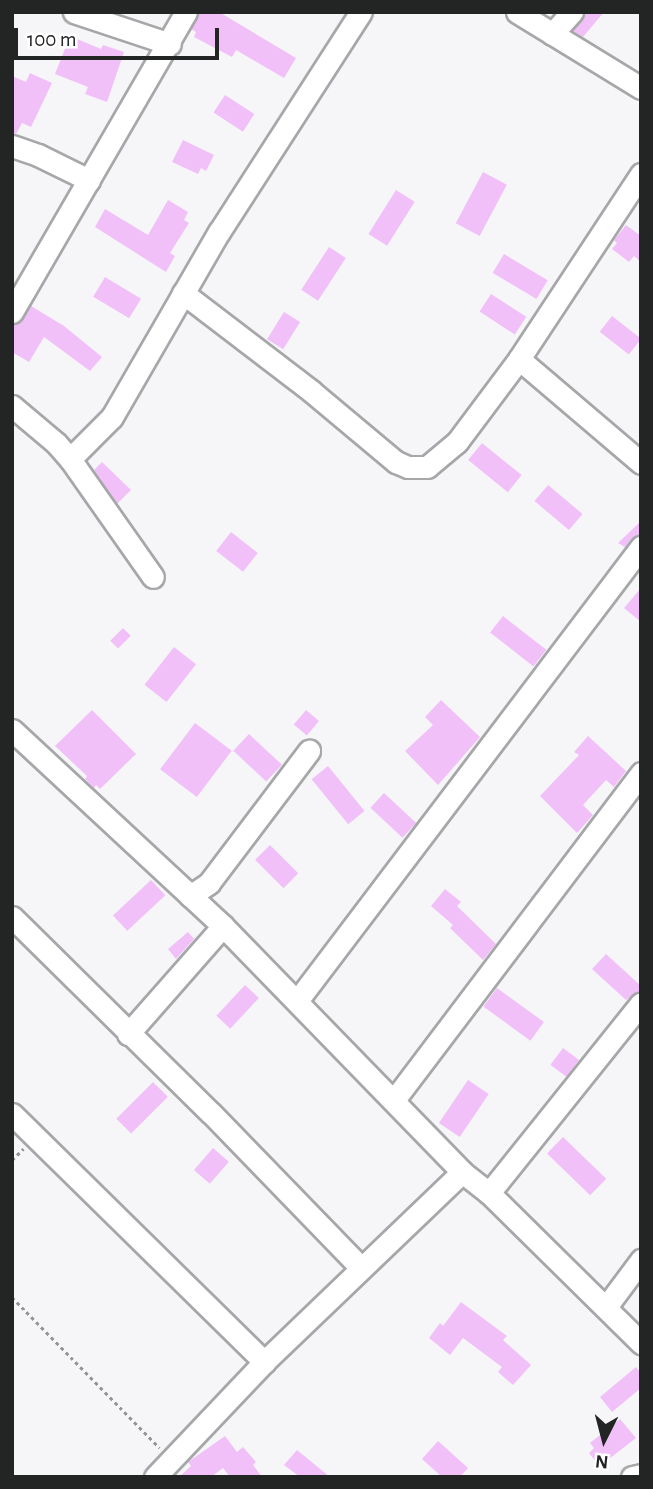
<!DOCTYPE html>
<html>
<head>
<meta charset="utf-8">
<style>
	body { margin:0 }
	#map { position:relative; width:653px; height:1489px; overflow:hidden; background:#f6f6f9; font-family:"Alegreya Sans",sans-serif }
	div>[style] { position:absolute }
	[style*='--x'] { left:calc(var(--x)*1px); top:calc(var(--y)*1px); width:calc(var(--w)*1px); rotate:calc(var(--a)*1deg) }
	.building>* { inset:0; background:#f1c0f8; transform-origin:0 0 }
	.path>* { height:2.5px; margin-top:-1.25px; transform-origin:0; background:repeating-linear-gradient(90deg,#939495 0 3.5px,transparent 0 7px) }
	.roads { filter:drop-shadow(2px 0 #a6a7a9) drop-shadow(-2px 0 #a6a7a9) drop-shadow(0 2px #a6a7a9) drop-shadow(0 -2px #a6a7a9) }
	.minor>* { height:21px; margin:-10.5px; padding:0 10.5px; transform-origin:10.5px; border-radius:10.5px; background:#fff }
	span { translate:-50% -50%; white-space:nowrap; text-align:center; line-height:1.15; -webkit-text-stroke:7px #fff; paint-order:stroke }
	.frame { position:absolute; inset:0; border:14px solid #232424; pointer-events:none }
	.north { position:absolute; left:569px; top:1405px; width:70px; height:70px; -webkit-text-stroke:5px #fff; paint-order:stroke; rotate:186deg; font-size:19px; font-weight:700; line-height:28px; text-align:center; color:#232424 }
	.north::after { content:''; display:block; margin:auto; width:24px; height:32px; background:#232424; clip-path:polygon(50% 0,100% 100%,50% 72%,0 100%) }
	.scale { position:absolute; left:14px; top:28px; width:205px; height:32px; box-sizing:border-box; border:4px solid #232424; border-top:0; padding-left:9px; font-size:21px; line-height:24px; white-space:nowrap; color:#232424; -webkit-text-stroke:5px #fff; paint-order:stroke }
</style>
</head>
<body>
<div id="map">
	<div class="building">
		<i style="clip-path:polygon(199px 12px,219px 12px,296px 58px,284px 78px,236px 50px,232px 57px,194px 37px,196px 32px,191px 29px)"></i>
		<i style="clip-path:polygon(585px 12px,604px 12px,583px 37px,573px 31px)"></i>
		<i style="clip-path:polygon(70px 36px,101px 49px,103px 45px,124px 52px,107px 102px,85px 94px,88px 87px,55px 74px)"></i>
		<i style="clip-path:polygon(30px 73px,52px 83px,31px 127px,22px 123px,16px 134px,12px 133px,12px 76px,26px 82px)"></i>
		<i style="left:225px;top:95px;width:35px;height:21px;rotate:33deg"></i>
		<i style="clip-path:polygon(183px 140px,214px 155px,206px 171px,201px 168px,198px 174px,172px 162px)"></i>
		<i style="left:483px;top:172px;width:27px;height:58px;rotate:28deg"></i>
		<i style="left:396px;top:190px;width:22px;height:52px;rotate:32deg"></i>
		<i style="clip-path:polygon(168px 200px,188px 212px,184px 220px,189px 223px,170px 253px,175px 256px,166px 272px,95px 227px,105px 209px,148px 235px)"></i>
		<i style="clip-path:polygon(626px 225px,641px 236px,641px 262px,634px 256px,629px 262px,612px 249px,617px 243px,614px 240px)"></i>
		<i style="left:329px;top:247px;width:20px;height:51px;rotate:33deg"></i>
		<i style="left:504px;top:254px;width:51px;height:22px;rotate:31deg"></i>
		<i style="left:105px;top:277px;width:42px;height:23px;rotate:31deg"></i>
		<i style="left:491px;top:294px;width:42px;height:21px;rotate:33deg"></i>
		<i style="clip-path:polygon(31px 306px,64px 326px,102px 357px,90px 371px,44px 337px,29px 362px,12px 352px,12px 325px,23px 319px)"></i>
		<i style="left:284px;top:312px;width:19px;height:32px;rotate:32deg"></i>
		<i style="left:612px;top:316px;width:37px;height:20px;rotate:38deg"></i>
		<i style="left:482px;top:443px;width:51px;height:22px;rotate:39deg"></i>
		<i style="clip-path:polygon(102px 462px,131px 490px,117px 504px,94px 470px)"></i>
		<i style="left:548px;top:485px;width:45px;height:21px;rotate:40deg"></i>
		<i style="clip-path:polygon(641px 521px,641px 534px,631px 539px,625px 547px,618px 543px)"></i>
		<i style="left:231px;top:532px;width:34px;height:24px;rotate:38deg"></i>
		<i style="clip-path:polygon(641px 588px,641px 622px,624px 608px)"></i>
		<i style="left:503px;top:616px;width:55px;height:21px;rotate:38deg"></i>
		<i style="left:123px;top:628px;width:11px;height:18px;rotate:45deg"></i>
		<i style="left:174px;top:647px;width:28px;height:48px;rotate:38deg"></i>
		<i style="clip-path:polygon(441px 700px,480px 737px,438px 785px,405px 751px,433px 725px,425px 717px)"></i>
		<i style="clip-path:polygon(92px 710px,136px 754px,100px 789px,96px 785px,94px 788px,85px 779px,87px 776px,55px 746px)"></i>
		<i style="left:306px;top:710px;width:17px;height:19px;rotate:40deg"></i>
		<i style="left:195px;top:723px;width:46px;height:58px;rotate:37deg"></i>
		<i style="left:249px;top:734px;width:45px;height:23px;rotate:43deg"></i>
		<i style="clip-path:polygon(588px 736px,626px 771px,614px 787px,606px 780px,583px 805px,593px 815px,577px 833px,540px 796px,579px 755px,574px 752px)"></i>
		<i style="left:328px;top:766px;width:58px;height:21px;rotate:51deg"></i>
		<i style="left:384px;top:793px;width:44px;height:20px;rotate:43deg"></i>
		<i style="left:270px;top:845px;width:40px;height:21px;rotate:45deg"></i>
		<i style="left:151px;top:880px;width:21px;height:52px;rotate:47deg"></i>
		<i style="clip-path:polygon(445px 889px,461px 902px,457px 906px,496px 944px,483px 960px,450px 928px,453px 925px,431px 906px)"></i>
		<i style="clip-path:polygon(188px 932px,194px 939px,176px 959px,168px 949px)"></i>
		<i style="clip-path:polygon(606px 954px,641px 986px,641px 990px,626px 1000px,592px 969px)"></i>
		<i style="left:245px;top:985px;width:19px;height:42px;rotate:43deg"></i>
		<i style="left:497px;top:988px;width:58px;height:23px;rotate:36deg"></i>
		<i style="left:563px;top:1048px;width:20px;height:21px;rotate:37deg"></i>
		<i style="left:468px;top:1080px;width:25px;height:52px;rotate:34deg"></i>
		<i style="left:153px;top:1082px;width:21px;height:52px;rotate:45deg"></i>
		<i style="left:563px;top:1137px;width:60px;height:23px;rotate:44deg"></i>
		<i style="left:213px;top:1148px;width:21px;height:29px;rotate:41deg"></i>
		<i style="clip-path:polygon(461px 1302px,507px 1336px,503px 1340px,531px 1365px,513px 1385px,498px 1372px,502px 1367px,463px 1338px,450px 1355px,429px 1338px,440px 1323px,443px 1326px)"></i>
		<i style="clip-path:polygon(636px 1367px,641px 1373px,641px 1388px,612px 1412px,600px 1397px)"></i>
		<i style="clip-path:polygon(620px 1419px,636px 1438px,605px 1462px,602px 1457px,596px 1462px,589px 1453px,594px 1448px,590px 1443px)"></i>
		<i style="clip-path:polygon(225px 1436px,237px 1452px,243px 1447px,256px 1462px,253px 1465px,262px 1477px,230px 1477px,223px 1468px,211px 1477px,179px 1477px,191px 1466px,188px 1462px)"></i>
		<i style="clip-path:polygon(438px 1441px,468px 1468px,460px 1477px,442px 1477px,422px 1459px)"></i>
		<i style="clip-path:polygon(297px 1450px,330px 1477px,300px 1477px,284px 1465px)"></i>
	</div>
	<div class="path">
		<i style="--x:12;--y:1160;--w:16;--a:-45"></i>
		<i style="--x:12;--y:1297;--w:211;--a:45.6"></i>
	</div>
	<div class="roads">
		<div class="minor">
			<i style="--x:74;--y:12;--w:101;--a:18.4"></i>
			<i style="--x:517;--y:12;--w:145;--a:31.5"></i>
			<i style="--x:552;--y:34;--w:30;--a:-48"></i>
			<i style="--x:12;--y:146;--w:28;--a:19"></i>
			<i style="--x:38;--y:155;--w:57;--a:26.1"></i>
			<i style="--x:183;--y:293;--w:161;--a:37.4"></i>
			<i style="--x:311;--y:391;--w:111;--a:39.9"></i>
			<i style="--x:396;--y:462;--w:13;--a:23"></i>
			<i style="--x:408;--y:467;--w:19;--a:0"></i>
			<i style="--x:427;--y:467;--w:39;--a:-40"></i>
			<i style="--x:457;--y:442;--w:104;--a:-53.2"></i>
			<i style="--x:519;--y:359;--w:222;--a:-56.6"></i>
			<i style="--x:12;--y:312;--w:347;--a:-59.9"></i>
			<i style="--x:519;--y:359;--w:160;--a:40.4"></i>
			<i style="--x:12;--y:406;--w:57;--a:40.1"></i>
			<i style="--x:56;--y:443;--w:21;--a:49"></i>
			<i style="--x:70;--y:459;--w:59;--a:-45"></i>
			<i style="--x:112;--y:417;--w:214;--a:-60"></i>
			<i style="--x:219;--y:232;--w:262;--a:-57.2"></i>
			<i style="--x:70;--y:459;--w:144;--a:54.9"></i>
			<i style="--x:12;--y:730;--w:288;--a:42.9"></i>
			<i style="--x:223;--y:926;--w:343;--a:45.8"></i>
			<i style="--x:462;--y:1172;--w:34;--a:38"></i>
			<i style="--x:489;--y:1193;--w:214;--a:44.6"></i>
			<i style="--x:190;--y:896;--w:23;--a:-34"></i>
			<i style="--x:209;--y:883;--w:166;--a:-52.9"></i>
			<i style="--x:12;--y:917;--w:279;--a:44.6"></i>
			<i style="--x:211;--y:1113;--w:216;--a:45.9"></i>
			<i style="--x:297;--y:1001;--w:570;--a:-52.85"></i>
			<i style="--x:128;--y:1034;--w:144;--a:-48.7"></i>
			<i style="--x:394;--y:1100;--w:410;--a:-52.9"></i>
			<i style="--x:12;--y:1114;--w:354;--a:44.5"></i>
			<i style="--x:489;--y:1193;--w:243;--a:-51.3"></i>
			<i style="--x:606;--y:1307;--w:59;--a:-53.3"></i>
			<i style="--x:155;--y:1477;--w:158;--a:-46.5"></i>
			<i style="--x:264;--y:1362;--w:274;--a:-43.8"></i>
			<i style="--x:632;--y:1477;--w:9;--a:-13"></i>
		</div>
	</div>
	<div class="frame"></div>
	<div class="north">N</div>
	<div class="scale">100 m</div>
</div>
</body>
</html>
